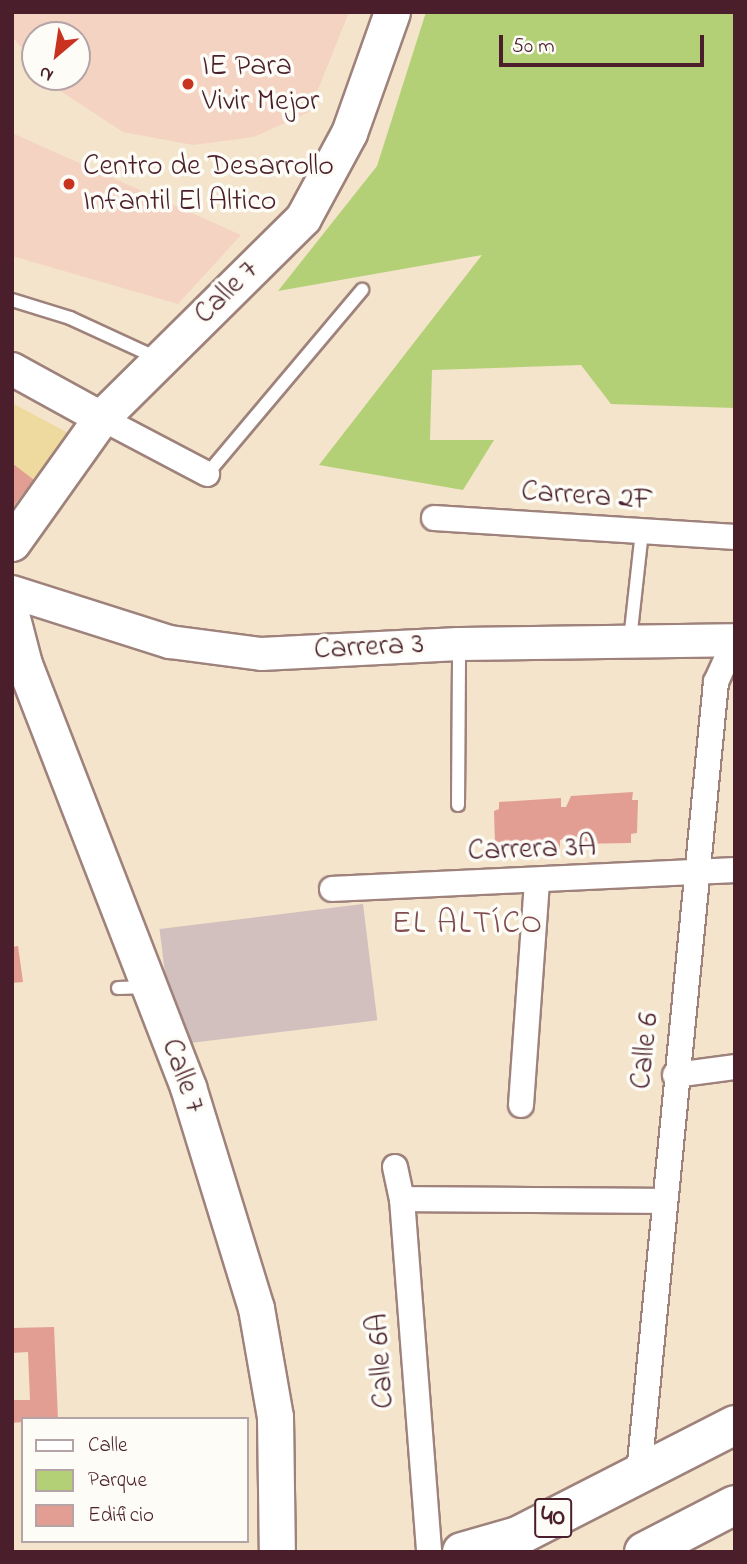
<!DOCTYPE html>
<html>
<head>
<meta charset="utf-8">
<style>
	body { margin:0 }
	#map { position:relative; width:747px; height:1564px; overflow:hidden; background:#f3e4cb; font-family:"Indie Flower",sans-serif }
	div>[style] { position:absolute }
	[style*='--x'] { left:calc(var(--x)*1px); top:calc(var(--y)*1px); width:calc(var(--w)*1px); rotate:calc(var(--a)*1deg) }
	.built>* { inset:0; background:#f5d3c2 }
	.industrial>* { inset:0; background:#d1c0bd; transform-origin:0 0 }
	.green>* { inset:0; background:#b4d076 }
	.sand>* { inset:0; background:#eeda9e }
	.building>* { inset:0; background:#e39e93 }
	.roads { filter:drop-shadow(2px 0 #9e827b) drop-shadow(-2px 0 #9e827b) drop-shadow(0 2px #9e827b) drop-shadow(0 -2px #9e827b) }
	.service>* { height:12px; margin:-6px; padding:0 6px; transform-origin:6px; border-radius:6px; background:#fff }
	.minor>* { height:24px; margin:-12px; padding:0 12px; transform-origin:12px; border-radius:12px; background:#fff }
	.tertiary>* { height:32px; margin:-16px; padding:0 16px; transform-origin:16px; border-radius:16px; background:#fff }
	.secondary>* { height:35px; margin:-17.5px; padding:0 17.5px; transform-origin:17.5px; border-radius:17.5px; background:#fff }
	.trunk>* { height:38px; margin:-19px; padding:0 19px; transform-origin:19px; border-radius:19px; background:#fff }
	.dots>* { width:19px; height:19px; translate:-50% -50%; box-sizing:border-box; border:4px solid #fdfcf7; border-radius:50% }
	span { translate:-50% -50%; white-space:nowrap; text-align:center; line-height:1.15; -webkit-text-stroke:7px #fdfcf7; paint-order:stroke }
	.shield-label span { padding:2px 5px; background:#fdfcf7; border:2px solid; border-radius:5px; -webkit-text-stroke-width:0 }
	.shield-label { font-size:28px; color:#4a1f2b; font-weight:700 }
	.poi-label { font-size:30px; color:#4a1f2b }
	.left { translate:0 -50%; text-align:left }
	.street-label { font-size:30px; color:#4a1f2b }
	.neighbourhood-label { font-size:32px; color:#804b4f; letter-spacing:2px }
	.frame { position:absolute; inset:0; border:14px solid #4a1f2b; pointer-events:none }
	.legend { position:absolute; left:21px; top:1417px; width:228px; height:126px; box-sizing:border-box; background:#fdfcf7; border:2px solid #b5a4a5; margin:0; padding:9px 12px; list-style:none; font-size:21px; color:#4a1f2b }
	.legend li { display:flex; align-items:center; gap:14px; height:35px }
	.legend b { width:35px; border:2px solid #b5a4a5 }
	.north { position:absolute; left:21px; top:21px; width:70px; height:70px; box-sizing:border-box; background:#fdfcf7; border:2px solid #b5a4a5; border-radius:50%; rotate:209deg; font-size:19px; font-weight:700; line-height:28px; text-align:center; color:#4a1f2b }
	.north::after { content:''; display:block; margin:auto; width:24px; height:32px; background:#c8321e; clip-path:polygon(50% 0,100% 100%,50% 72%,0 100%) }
	.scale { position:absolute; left:499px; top:35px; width:205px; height:32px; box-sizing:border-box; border:4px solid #4a1f2b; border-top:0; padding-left:9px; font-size:21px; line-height:24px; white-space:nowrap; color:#4a1f2b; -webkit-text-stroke:5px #fdfcf7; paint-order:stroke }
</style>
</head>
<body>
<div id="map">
	<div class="built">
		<i style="clip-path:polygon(12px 12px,349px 12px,309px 112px,254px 137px,193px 145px,123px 132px,62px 92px,49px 77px,77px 77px,77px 35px,35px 35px,35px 62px,12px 37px)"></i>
		<i style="clip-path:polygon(12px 133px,241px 235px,178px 304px,12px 256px)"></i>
	</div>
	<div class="industrial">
		<i style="left:363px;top:904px;width:117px;height:205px;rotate:83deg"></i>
	</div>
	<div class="green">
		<i style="clip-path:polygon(426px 12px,735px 12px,735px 408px,611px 404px,581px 365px,432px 370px,430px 440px,494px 440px,463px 490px,319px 465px,482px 255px,278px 291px,377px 166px)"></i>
	</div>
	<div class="sand">
		<i style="clip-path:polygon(12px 403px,70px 434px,12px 508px)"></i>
	</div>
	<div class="building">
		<i style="clip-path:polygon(12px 463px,34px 480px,12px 508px)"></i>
		<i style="clip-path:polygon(633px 792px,632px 800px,638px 800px,637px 833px,631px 834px,631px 843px,571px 844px,571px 836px,560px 840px,560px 849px,499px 850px,500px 842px,495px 843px,494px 811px,499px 809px,499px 802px,561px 798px,561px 807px,566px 807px,571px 796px)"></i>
		<i style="clip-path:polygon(18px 946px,23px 982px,12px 983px,12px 947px)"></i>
		<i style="clip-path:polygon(54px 1327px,58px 1419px,12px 1423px,12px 1400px,30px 1400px,28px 1352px,12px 1353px,12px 1328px)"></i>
	</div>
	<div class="roads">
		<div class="service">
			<i style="--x:12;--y:300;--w:61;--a:17.2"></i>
			<i style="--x:70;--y:318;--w:96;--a:24.7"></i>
			<i style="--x:207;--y:474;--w:241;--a:-49.9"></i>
			<i style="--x:630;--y:640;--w:109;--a:-83.7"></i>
			<i style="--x:458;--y:805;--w:161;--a:-89.6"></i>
			<i style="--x:118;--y:988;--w:28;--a:-2"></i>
		</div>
		<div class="minor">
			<i style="--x:101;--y:418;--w:120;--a:27.8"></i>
			<i style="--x:434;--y:518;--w:302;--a:3.6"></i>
			<i style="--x:332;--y:889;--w:403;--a:-2.7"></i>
			<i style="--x:675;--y:1075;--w:61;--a:-7.6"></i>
			<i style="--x:521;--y:1105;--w:224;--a:-85.9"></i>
			<i style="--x:395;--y:1167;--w:33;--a:78"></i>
			<i style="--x:402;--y:1199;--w:354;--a:85.6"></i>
			<i style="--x:402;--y:1199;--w:262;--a:0.4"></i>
			<i style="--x:639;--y:1473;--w:795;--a:-84.44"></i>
			<i style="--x:716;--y:682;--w:46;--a:-65.7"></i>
		</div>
		<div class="tertiary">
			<i style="--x:12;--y:369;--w:102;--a:28.8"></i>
			<i style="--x:12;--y:592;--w:166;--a:17.6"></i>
			<i style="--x:170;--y:642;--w:92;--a:7.5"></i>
			<i style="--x:261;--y:654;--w:198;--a:-2.9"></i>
			<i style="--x:459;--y:644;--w:276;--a:-0.8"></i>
		</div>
		<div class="secondary">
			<i style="--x:12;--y:543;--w:153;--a:-54.5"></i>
			<i style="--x:101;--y:418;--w:284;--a:-44.7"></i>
			<i style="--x:303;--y:218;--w:97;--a:-61.6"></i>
			<i style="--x:349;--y:133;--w:128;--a:-70.4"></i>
			<i style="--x:12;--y:618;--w:48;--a:75.4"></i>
			<i style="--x:24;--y:664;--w:454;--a:68.8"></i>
			<i style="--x:188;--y:1087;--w:231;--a:72.9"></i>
			<i style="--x:256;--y:1308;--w:111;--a:80.1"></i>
			<i style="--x:275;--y:1417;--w:135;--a:89.2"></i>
		</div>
		<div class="trunk">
			<i style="--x:462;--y:1552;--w:58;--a:-15.9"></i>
			<i style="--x:518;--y:1536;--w:244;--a:-27.1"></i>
			<i style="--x:644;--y:1552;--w:102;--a:-27.3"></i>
		</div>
	</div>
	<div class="dots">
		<i style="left:188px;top:84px;background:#c8321e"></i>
		<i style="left:69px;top:184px;background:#c8321e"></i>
	</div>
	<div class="shield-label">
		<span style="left:553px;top:1518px">40</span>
	</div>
	<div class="poi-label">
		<span class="left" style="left:202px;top:84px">IE Para<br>Vivir Mejor</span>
		<span class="left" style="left:83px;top:184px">Centro de Desarrollo<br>Infantil El Altico</span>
	</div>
	<div class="street-label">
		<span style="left:227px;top:293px;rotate:-45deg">Calle 7</span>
		<span style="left:587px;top:497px;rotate:4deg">Carrera 2F</span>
		<span style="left:369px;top:648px;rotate:-3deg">Carrera 3</span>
		<span style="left:532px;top:850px;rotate:-2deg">Carrera 3A</span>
		<span style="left:646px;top:1051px;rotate:-84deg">Calle 6</span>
		<span style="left:182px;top:1076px;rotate:70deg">Calle 7</span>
		<span style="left:382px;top:1361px;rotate:-94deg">Calle 6A</span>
	</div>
	<div class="neighbourhood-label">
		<span style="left:468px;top:925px">EL ALTÍCO</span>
	</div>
	<div class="frame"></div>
	<ul class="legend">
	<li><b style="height:9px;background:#fff"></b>Calle</li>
	<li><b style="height:19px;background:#b4d076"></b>Parque</li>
	<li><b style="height:19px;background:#e39e93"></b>Edificio</li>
	</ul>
	<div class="north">N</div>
	<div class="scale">50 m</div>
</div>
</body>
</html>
